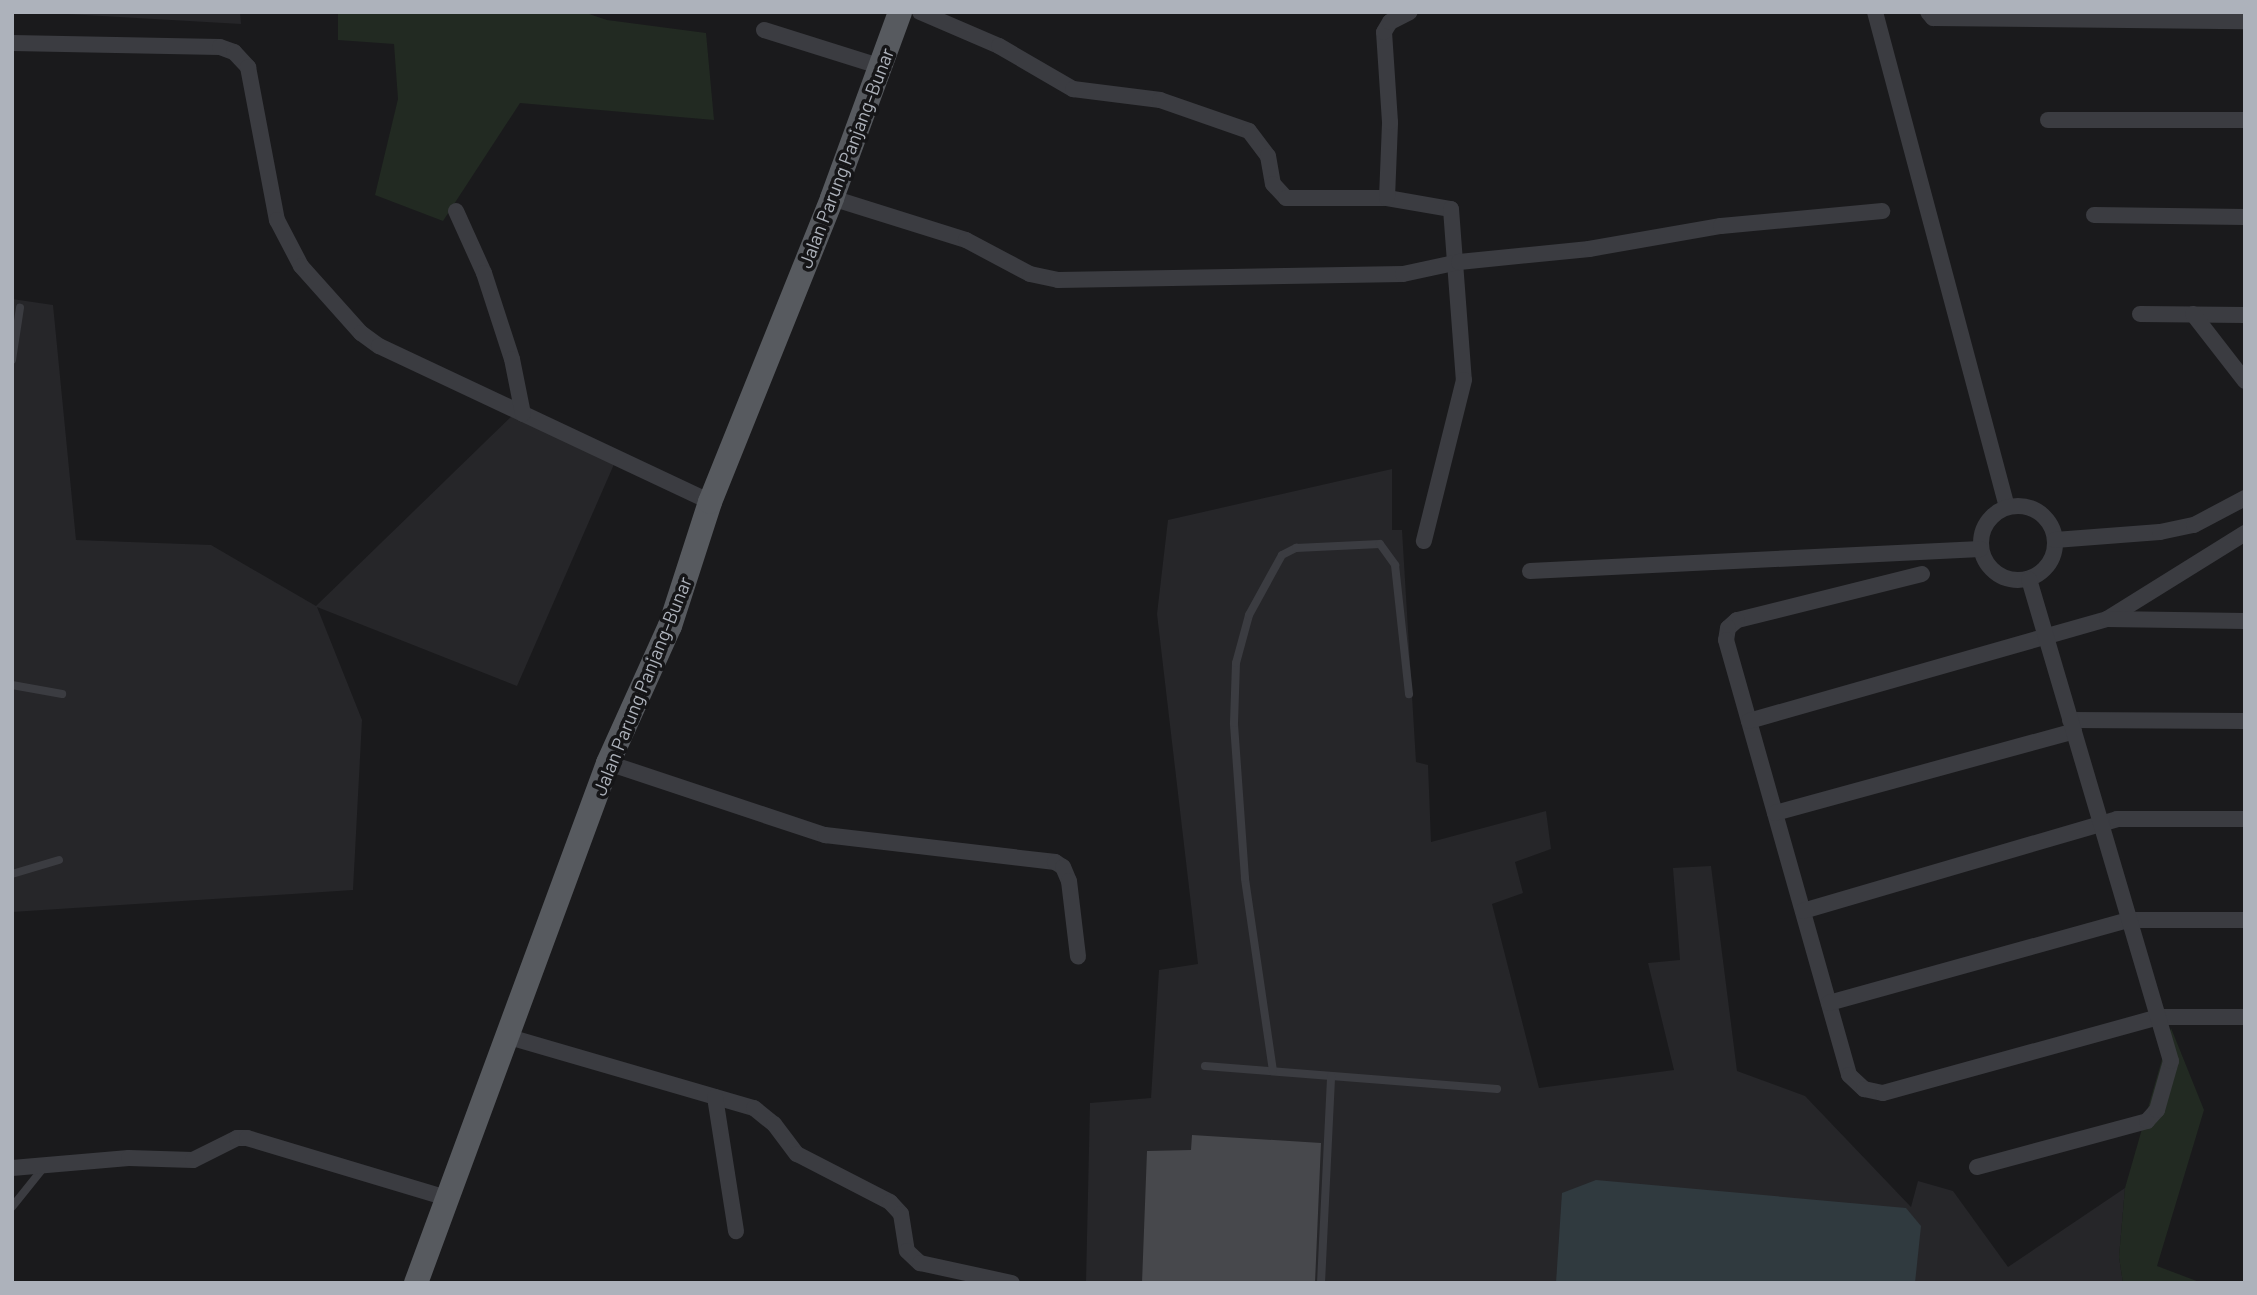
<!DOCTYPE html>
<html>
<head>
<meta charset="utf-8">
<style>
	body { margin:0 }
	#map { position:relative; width:2257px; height:1295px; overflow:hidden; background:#1a1a1c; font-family:Barlow,sans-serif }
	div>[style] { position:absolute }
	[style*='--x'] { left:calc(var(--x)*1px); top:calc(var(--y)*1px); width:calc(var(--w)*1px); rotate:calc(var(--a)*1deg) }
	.built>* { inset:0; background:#262629 }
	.green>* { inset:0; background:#222a22 }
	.water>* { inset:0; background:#303a3f }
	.building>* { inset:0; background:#47484c }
	.lane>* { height:8px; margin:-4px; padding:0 4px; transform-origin:4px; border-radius:4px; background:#3b3c41 }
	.street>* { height:16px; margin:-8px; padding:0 8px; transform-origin:8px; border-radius:8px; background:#3b3c41 }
	.street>.ring { margin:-8px; padding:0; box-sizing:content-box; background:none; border:16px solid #3b3c41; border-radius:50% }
	.primary>* { height:24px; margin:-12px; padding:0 12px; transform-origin:12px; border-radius:12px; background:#575a5f }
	span { translate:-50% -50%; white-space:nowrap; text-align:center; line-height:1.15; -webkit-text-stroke:7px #151517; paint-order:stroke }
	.street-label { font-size:19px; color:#adb2bb }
	.frame { position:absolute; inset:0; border:14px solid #adb2bb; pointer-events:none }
</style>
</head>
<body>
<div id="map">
	<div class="built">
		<i style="clip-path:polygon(32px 12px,240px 12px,241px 24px)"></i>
		<i style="clip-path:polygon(12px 299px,53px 305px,76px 540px,211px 545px,316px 606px,515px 413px,615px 462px,517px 686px,317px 607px,362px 720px,353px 890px,12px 912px)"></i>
		<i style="clip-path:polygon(1392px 469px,1392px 530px,1402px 530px,1416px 762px,1428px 765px,1431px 842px,1546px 811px,1551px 849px,1515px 862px,1523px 893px,1492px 904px,1539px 1088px,1674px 1070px,1648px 963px,1680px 960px,1673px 868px,1711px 866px,1737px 1071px,1805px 1096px,1911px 1207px,1918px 1181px,1953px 1191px,2008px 1267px,2125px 1188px,2119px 1257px,2123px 1283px,1086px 1283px,1090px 1103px,1151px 1098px,1159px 970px,1198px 964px,1157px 614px,1168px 520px)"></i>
	</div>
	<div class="green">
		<i style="clip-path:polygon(338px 12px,583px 12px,607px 20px,706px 33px,714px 120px,520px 103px,443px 221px,375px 195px,398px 99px,394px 44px,338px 40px)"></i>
		<i style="clip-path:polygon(2171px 1028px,2204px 1110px,2157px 1266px,2202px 1283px,2123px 1283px,2119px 1257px,2125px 1188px)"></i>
	</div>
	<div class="water">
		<i style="clip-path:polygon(1596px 1180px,1906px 1208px,1921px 1226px,1915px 1283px,1556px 1283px,1562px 1193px)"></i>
	</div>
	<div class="building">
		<i style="clip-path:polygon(1192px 1135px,1321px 1143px,1315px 1283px,1142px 1283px,1147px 1151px,1191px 1150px)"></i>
	</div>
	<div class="lane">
		<i style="--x:12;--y:360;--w:53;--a:-81.3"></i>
		<i style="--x:12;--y:685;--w:51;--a:10.2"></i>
		<i style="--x:12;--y:874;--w:49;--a:-16.6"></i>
		<i style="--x:1205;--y:1066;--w:293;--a:4.5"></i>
		<i style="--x:1273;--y:1071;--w:195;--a:-98.3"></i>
		<i style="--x:1245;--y:878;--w:155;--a:-94.1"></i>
		<i style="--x:1234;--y:723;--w:60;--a:-88.1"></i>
		<i style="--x:1236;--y:663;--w:50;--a:-74.8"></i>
		<i style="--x:1249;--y:615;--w:68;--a:-61.2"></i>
		<i style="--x:1282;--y:555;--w:16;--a:-27"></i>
		<i style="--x:1296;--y:548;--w:84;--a:-2.7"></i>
		<i style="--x:1380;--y:544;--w:26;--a:54"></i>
		<i style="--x:1395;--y:565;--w:130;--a:83.8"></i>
		<i style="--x:12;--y:1207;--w:51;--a:-51.3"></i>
		<i style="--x:1321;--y:1283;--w:207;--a:-87.2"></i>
	</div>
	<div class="street">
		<i style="--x:920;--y:12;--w:86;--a:23.3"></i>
		<i style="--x:999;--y:46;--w:86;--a:30.2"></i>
		<i style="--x:1073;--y:89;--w:88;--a:7.2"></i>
		<i style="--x:1160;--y:100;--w:94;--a:19.2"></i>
		<i style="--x:1249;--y:131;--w:31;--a:53"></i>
		<i style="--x:1268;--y:156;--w:28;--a:80"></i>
		<i style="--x:1273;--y:184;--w:19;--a:47"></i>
		<i style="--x:1286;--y:198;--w:101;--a:0"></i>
		<i style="--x:1387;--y:198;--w:65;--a:9.8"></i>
		<i style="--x:1451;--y:209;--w:171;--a:85.7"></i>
		<i style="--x:1464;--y:380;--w:166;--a:104"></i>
		<i style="--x:1875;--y:12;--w:512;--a:75.07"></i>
		<i style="--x:1928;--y:12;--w:8;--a:50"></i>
		<i style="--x:1933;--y:18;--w:312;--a:0.6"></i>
		<i style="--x:764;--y:30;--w:124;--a:17.4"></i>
		<i style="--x:12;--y:43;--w:208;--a:1.1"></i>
		<i style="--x:220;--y:47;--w:15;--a:20"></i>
		<i style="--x:234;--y:52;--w:21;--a:47"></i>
		<i style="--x:248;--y:67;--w:156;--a:79.3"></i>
		<i style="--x:277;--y:220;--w:52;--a:62.4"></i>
		<i style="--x:301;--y:266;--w:90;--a:48.2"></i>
		<i style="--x:361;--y:333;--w:22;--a:36"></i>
		<i style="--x:379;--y:346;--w:366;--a:25.2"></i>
		<i style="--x:2048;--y:120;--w:197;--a:0"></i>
		<i style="--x:832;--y:198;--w:140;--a:17.4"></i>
		<i style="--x:966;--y:240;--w:72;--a:28"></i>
		<i style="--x:1030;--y:274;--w:29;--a:12"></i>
		<i style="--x:1058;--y:280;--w:345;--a:-1"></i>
		<i style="--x:1403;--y:274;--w:57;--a:-12.1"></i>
		<i style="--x:1459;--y:262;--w:131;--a:-5.7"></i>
		<i style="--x:1589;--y:249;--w:134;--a:-9.9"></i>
		<i style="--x:1721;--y:226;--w:162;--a:-5.3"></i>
		<i style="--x:1387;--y:198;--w:76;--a:-87.7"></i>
		<i style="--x:1390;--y:122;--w:90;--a:-93.8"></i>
		<i style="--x:1384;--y:32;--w:12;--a:-59"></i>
		<i style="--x:1390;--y:22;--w:22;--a:-27"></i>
		<i style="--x:456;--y:211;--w:68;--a:65.7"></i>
		<i style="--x:484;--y:273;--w:90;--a:72"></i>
		<i style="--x:512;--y:359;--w:56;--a:78.7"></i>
		<i style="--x:2094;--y:215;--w:151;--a:0.8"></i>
		<i style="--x:2140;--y:314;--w:105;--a:0.5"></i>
		<i style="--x:2193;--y:314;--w:85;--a:52.2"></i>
		<i class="ring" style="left:1981px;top:506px;width:58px;height:58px"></i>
		<i style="--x:2055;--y:540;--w:105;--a:-4.4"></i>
		<i style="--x:2160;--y:532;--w:35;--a:-12"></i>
		<i style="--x:2194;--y:525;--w:58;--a:-27.9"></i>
		<i style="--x:1530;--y:571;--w:451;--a:-2.8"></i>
		<i style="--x:1922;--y:574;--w:191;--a:166"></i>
		<i style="--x:1737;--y:620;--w:12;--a:138"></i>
		<i style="--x:1728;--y:628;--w:12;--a:99"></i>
		<i style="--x:1726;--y:640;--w:452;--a:74.2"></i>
		<i style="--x:1849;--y:1075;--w:21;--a:43"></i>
		<i style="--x:1864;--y:1089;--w:19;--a:12"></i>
		<i style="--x:1883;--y:1093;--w:285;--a:-15.4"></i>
		<i style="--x:2158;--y:1017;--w:87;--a:0"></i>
		<i style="--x:2107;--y:619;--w:163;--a:-31.9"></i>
		<i style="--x:2070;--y:720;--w:175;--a:0.3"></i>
		<i style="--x:1749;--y:721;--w:372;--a:-15.9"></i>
		<i style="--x:2107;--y:619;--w:138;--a:0.8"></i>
		<i style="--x:608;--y:763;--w:229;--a:18.4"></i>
		<i style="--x:825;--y:835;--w:232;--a:6.7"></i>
		<i style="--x:1055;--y:862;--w:9;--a:32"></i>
		<i style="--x:1063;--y:867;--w:15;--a:67"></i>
		<i style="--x:1069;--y:881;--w:76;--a:83.2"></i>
		<i style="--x:1775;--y:813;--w:310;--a:-15.3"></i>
		<i style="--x:1803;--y:911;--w:327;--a:-16.3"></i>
		<i style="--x:2117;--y:819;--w:128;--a:0"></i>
		<i style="--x:1829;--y:1003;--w:311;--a:-15.5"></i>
		<i style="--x:2129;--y:920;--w:116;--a:0"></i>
		<i style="--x:509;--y:1037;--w:255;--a:16.2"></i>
		<i style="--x:754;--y:1108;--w:26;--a:39"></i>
		<i style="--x:774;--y:1124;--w:38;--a:53"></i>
		<i style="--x:797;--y:1154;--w:105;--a:27.3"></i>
		<i style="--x:890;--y:1202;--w:16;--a:47"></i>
		<i style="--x:901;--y:1214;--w:37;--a:81"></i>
		<i style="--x:907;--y:1251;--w:18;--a:43"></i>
		<i style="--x:920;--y:1263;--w:94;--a:12.3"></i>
		<i style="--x:715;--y:1097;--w:136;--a:81.1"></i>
		<i style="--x:1977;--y:1167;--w:176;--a:-15.1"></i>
		<i style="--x:2147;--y:1121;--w:15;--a:-48"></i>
		<i style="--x:2157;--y:1110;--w:51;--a:-74.1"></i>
		<i style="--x:2171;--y:1061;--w:502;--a:-106.42"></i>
		<i style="--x:12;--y:1168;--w:117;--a:-4.9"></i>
		<i style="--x:129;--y:1158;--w:64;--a:1.8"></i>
		<i style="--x:193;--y:1160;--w:49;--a:-26.6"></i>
		<i style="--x:237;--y:1138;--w:10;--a:0"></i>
		<i style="--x:247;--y:1138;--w:209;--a:16.7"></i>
	</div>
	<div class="primary">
		<i style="--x:416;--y:1283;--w:554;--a:-69.73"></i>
		<i style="--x:608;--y:763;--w:150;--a:-65.7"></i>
		<i style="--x:670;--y:626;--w:130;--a:-72.1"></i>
		<i style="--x:710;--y:502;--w:328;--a:-68.1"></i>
		<i style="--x:832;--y:198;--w:198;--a:-69.9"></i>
	</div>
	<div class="street-label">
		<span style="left:846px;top:158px;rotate:-69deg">Jalan Parung Panjang–Bunar</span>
		<span style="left:642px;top:686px;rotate:-68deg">Jalan Parung Panjang–Bunar</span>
	</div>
	<div class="frame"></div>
</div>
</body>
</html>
